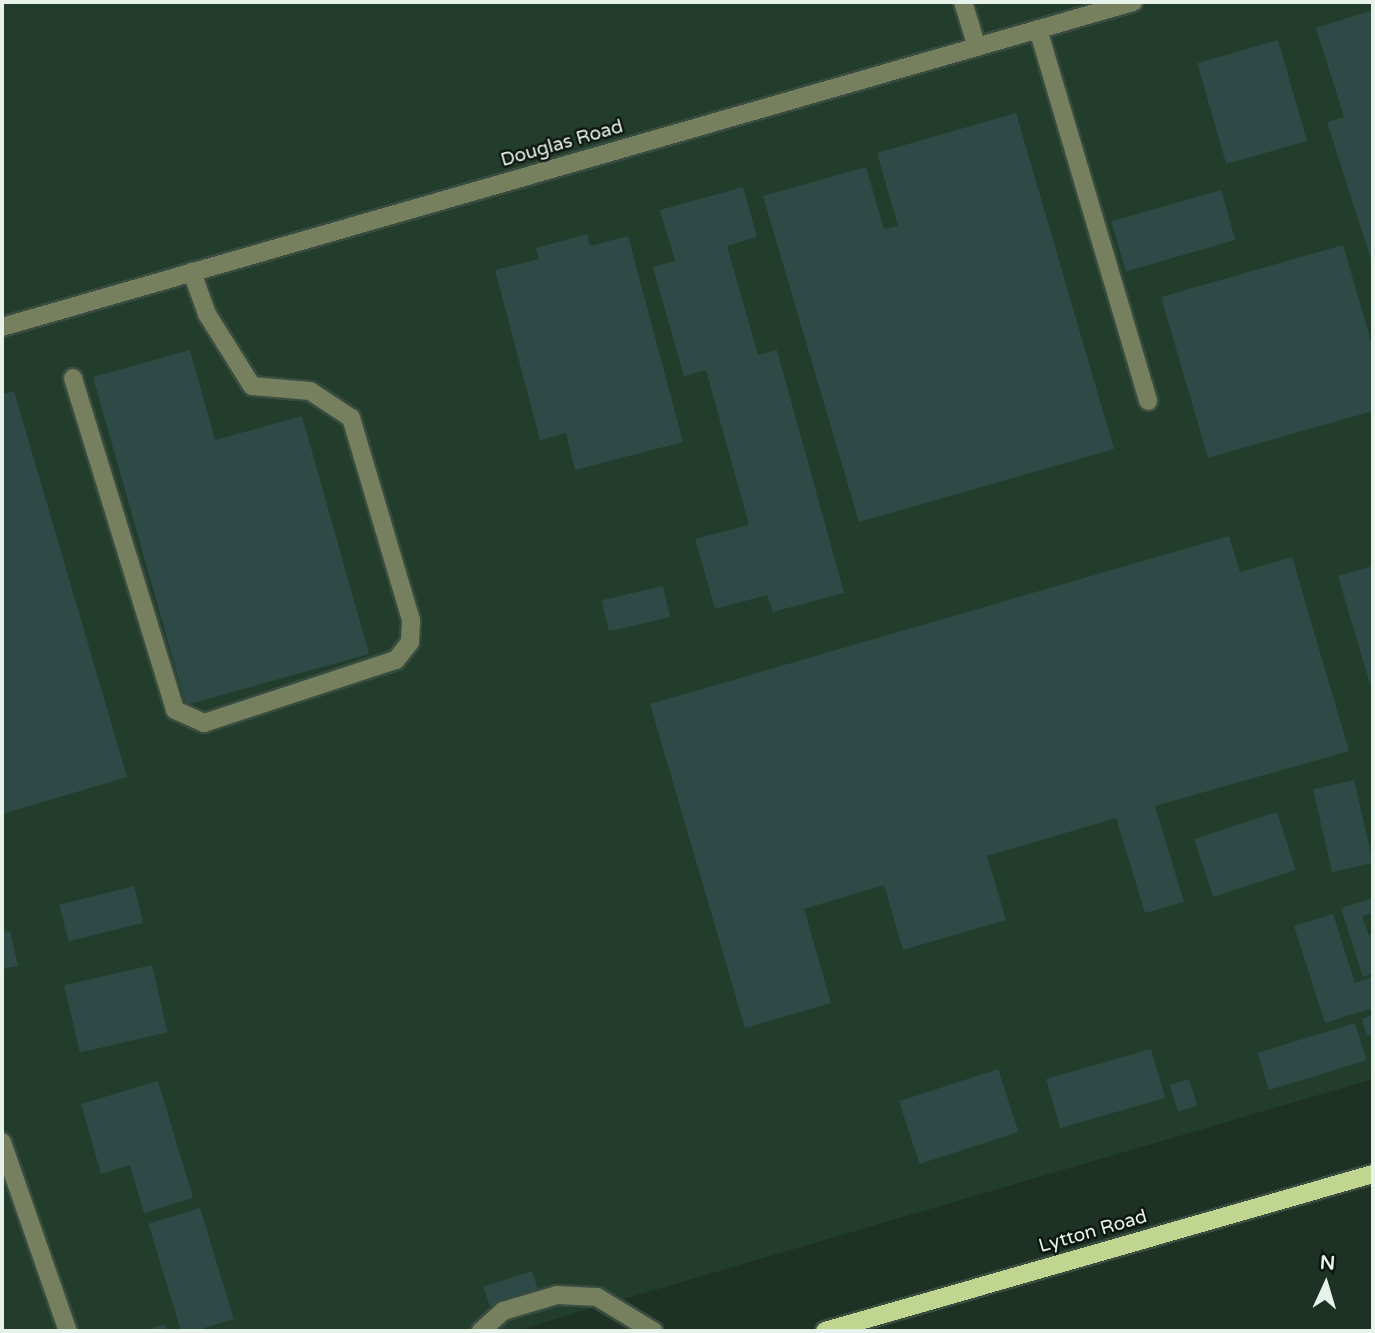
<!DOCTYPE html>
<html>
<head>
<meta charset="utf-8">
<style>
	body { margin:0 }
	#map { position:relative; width:1375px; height:1333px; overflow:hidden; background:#1d3124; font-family:"Varela Round",sans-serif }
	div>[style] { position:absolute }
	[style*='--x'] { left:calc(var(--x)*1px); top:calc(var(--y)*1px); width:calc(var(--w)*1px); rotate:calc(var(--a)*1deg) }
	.built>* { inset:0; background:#223d2c }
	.building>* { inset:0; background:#2e4a47; transform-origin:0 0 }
	.roads { filter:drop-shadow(2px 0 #394c40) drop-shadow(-2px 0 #394c40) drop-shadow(0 2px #394c40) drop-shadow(0 -2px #394c40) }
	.minor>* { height:18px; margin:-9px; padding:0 9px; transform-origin:9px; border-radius:9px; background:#76805f }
	.major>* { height:18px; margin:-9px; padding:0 9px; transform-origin:9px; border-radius:9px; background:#c0d690 }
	span { translate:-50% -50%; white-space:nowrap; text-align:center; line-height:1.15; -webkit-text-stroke:5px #0e1611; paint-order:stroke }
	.street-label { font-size:19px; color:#e7f3ea }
	.frame { position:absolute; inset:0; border:4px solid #e7f3ea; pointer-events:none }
	.north { position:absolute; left:1291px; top:1249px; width:70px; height:70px; -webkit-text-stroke:5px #0e1611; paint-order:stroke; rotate:4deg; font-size:19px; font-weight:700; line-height:28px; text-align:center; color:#e7f3ea }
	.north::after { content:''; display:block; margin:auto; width:24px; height:32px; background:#e7f3ea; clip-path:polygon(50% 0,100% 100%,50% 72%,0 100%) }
</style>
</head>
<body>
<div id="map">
	<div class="built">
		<i style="clip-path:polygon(2px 2px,1373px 2px,1373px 1079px,515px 1331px,2px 1331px)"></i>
	</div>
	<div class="building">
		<i style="clip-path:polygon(1373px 10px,1373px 266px,1327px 122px,1344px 117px,1316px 28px)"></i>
		<i style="left:1278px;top:40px;width:105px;height:84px;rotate:74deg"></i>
		<i style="clip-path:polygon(1016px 113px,1114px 449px,859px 522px,763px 196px,866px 167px,884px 229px,898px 226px,877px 153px)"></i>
		<i style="clip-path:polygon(743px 187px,757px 237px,727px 246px,758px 355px,777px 350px,844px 593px,773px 612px,767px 595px,715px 609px,695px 539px,749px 525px,706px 370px,684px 376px,653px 267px,675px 261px,660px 210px)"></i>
		<i style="left:1221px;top:190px;width:52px;height:114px;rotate:74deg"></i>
		<i style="clip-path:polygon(587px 234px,590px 246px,628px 236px,683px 442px,575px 470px,566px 433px,540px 440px,495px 270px,539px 259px,536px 248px)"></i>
		<i style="clip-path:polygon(1343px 245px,1373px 348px,1373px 411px,1208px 458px,1161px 297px)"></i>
		<i style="clip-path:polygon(190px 350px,215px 440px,302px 416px,369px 654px,186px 705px,93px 377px)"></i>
		<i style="clip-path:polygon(14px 391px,127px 777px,2px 814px,2px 394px)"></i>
		<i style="clip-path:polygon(1229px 536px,1240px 572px,1292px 557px,1349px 751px,1155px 806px,1184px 902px,1145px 913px,1116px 818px,987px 856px,1006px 920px,903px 950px,884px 885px,804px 909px,831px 1003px,745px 1028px,650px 704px)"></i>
		<i style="clip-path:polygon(1373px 566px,1373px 694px,1338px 576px)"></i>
		<i style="left:663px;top:586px;width:32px;height:63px;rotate:77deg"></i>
		<i style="left:1354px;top:780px;width:85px;height:42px;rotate:77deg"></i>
		<i style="left:1277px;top:812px;width:61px;height:87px;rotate:72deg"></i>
		<i style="left:134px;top:886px;width:38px;height:77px;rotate:76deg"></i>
		<i style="clip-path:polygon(1373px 898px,1373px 913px,1362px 916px,1369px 935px,1373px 933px,1373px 973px,1363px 977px,1341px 908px)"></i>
		<i style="clip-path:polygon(1333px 914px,1355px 983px,1373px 977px,1373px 1008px,1325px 1023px,1294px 926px)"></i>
		<i style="clip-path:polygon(10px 931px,18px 966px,2px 969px,2px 932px)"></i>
		<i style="left:152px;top:965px;width:69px;height:90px;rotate:77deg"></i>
		<i style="clip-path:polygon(1373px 1015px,1373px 1034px,1367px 1036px,1362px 1019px)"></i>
		<i style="left:1355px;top:1023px;width:39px;height:102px;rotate:73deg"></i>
		<i style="left:1151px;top:1049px;width:51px;height:109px;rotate:74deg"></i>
		<i style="left:998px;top:1069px;width:66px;height:104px;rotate:72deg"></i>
		<i style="left:1189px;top:1079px;width:28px;height:20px;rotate:73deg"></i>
		<i style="clip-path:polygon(158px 1081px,193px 1198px,144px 1213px,130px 1165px,101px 1174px,81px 1104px)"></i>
		<i style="left:200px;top:1208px;width:116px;height:54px;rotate:73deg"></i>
		<i style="left:532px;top:1271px;width:40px;height:51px;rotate:72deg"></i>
		<i style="clip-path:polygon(165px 1324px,167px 1331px,143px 1331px)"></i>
	</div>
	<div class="roads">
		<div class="minor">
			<i style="--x:963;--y:2;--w:47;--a:72.7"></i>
			<i style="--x:1038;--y:29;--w:388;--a:73.5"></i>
			<i style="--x:2;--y:327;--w:1177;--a:-16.03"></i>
			<i style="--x:73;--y:378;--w:347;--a:72.9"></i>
			<i style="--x:175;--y:710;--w:32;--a:24"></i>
			<i style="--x:204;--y:723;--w:202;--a:-18.2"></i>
			<i style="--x:396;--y:660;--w:23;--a:-52"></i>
			<i style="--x:410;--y:642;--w:22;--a:-87"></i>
			<i style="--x:411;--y:620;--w:211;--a:-106.5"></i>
			<i style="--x:351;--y:418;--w:49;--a:-146.6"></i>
			<i style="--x:310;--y:391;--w:58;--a:-175.1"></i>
			<i style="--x:252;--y:386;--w:85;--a:-122"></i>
			<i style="--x:207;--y:314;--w:45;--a:-109.7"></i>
			<i style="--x:2;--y:1142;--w:200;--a:70.8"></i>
			<i style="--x:481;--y:1331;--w:30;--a:-42"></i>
			<i style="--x:503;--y:1311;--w:56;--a:-16.5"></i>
			<i style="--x:557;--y:1295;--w:40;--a:2.9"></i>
			<i style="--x:597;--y:1297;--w:66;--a:31.3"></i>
		</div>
		<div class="major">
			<i style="--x:825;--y:1331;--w:570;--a:-15.99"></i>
		</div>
	</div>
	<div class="street-label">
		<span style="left:562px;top:144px;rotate:-16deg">Douglas Road</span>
		<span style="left:1093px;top:1232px;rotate:-16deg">Lytton Road</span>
	</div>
	<div class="frame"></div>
	<div class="north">N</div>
</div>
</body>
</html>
